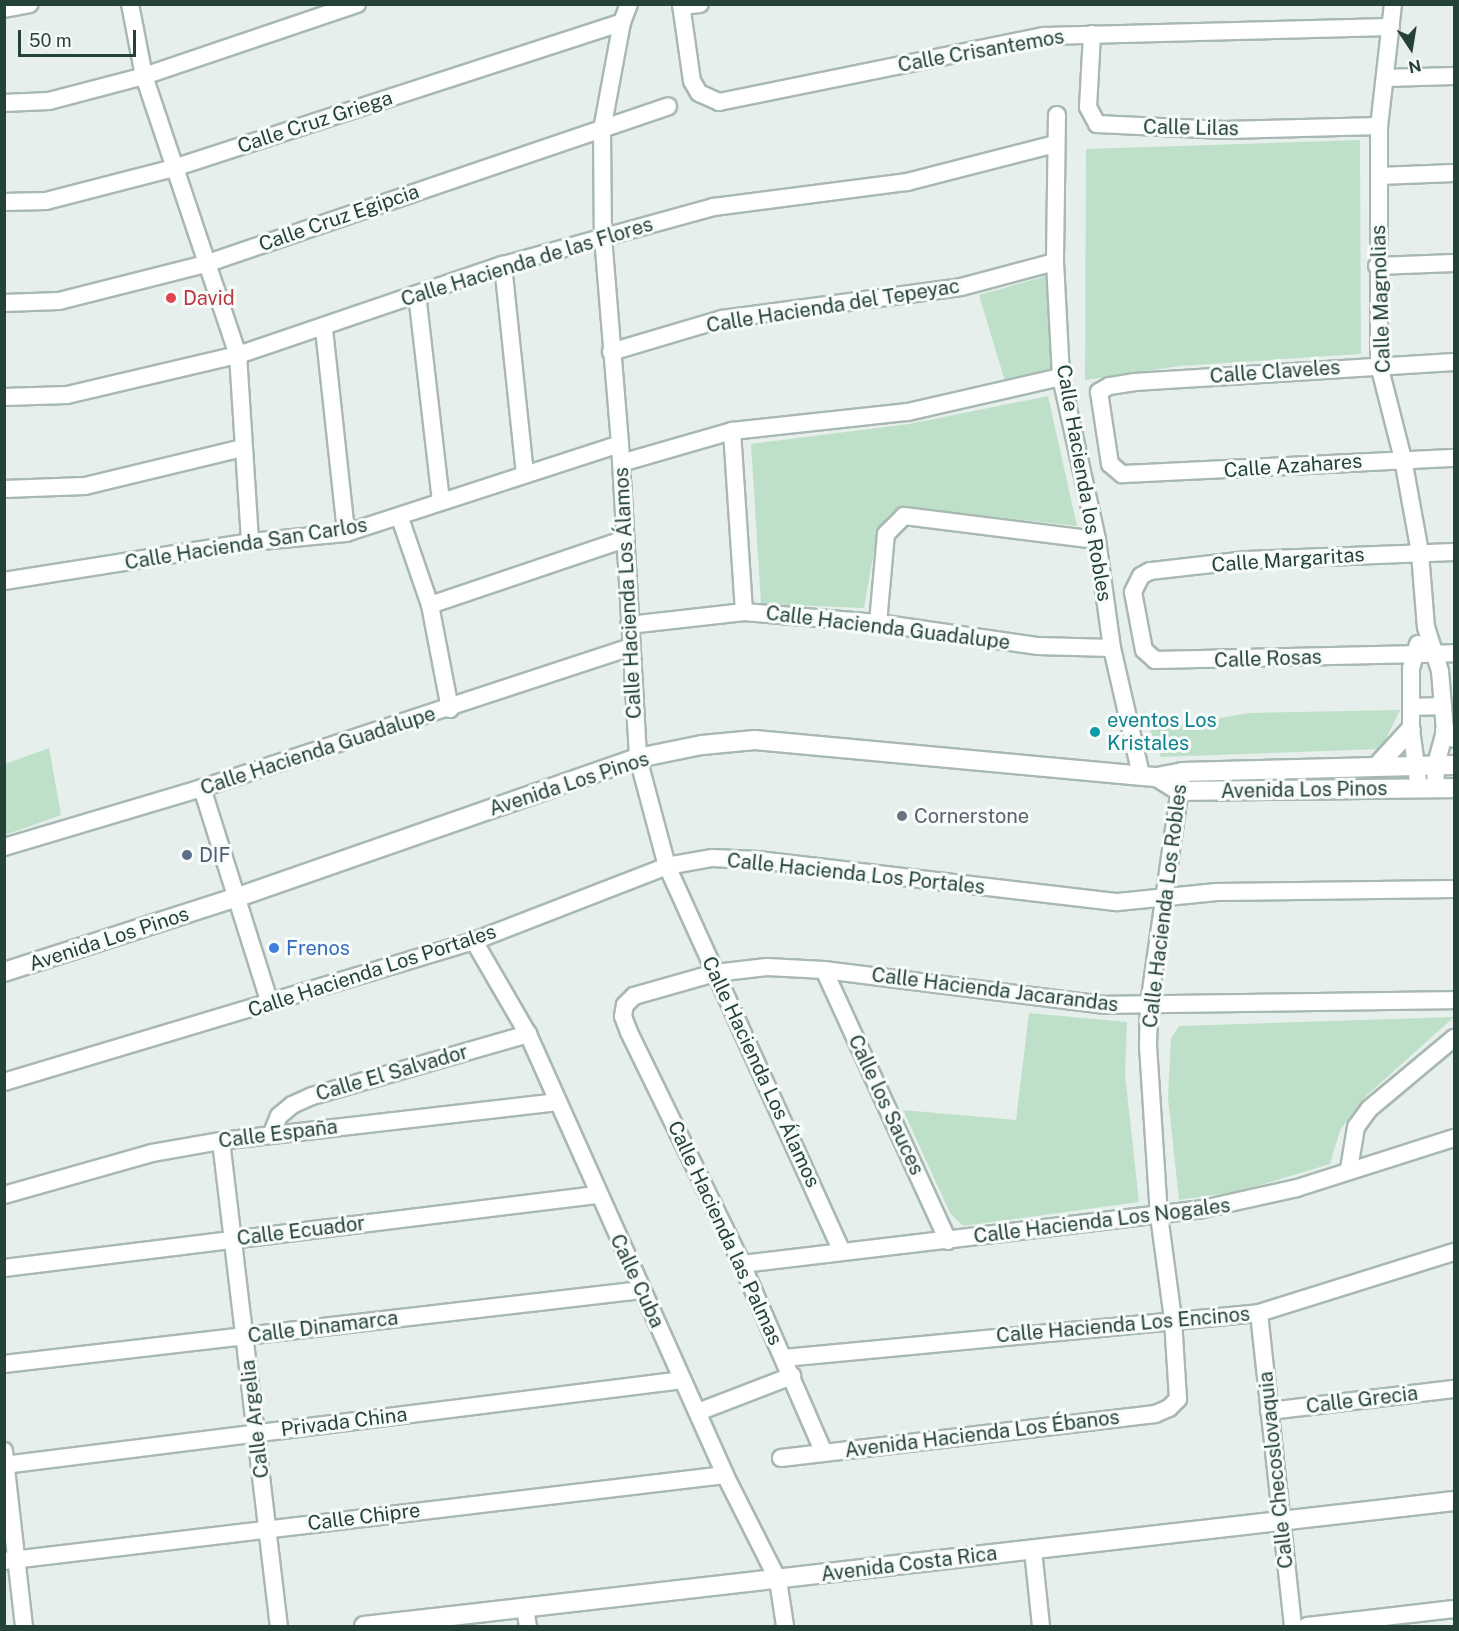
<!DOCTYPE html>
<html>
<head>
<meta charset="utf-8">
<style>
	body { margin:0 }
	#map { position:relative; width:1459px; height:1631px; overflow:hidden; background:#e6efeb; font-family:"Public Sans",sans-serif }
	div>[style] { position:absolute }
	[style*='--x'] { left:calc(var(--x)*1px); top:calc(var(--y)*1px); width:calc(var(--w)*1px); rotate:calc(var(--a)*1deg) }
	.green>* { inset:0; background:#bfe0c8 }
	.roads { filter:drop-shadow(2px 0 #a8b8b2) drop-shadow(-2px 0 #a8b8b2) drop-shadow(0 2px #a8b8b2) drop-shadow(0 -2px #a8b8b2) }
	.street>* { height:16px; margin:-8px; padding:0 8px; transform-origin:8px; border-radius:8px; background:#fff }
	.secondary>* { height:18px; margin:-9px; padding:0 9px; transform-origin:9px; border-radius:9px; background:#fff }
	.dots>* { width:16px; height:16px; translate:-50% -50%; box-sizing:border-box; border:3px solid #f7fbf9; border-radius:50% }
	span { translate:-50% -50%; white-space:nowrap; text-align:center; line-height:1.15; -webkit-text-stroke:6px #f7fbf9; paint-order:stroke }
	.street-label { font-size:20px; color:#24423a }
	.health-label { font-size:20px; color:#be3a42 }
	.left { translate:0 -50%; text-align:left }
	.culture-label { font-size:20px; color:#0d838f }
	.worship-label { font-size:20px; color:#5b616d }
	.service-label { font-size:20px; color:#4e5e75 }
	.shop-label { font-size:20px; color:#366cbe }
	.frame { position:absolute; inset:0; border:6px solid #24423a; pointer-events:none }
	.north { position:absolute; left:1381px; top:18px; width:60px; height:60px; -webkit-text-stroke:4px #f7fbf9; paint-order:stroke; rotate:168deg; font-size:16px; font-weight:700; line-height:24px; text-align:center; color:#24423a }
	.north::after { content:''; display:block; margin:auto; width:21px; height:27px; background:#24423a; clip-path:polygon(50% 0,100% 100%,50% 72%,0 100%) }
	.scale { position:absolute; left:18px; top:30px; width:118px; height:27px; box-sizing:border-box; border:3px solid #24423a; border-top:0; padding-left:8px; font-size:18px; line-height:21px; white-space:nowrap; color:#24423a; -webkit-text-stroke:4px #f7fbf9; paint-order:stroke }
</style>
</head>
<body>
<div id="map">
	<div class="green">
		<i style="clip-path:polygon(1360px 140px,1361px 354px,1180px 366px,1085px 380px,1086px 149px)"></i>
		<i style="clip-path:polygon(1046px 276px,1051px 371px,1005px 381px,979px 295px)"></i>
		<i style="clip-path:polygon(1048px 396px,1077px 526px,906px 507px,890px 514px,878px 528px,864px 608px,761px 604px,751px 444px,909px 424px)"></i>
		<i style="clip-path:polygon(1400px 710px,1381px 749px,1161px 757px,1150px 730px,1249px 713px)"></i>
		<i style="clip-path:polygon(49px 748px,61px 815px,5px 835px,5px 764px)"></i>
		<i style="clip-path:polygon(1029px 1013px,1127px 1022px,1125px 1074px,1139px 1202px,963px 1226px,950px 1213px,903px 1110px,1016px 1120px)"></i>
		<i style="clip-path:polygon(1454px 1017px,1366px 1096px,1340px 1130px,1330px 1164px,1241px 1191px,1179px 1200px,1168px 1098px,1171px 1038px,1179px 1026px)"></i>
	</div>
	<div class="roads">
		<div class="street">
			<i style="--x:130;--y:4;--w:73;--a:79"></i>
			<i style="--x:144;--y:76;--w:294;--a:71.4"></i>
			<i style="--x:238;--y:355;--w:187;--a:86.3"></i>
			<i style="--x:629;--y:4;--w:19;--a:111"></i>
			<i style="--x:622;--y:22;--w:110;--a:100.5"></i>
			<i style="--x:602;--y:130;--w:107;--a:89.5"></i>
			<i style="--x:603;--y:237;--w:208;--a:85.3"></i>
			<i style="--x:620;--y:444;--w:315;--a:86.7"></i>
			<i style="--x:638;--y:758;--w:112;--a:75"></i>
			<i style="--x:667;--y:866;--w:423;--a:65.6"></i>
			<i style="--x:681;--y:4;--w:78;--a:81.9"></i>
			<i style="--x:692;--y:81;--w:14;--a:60"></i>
			<i style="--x:699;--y:93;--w:22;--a:24"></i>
			<i style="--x:719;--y:102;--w:332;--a:-11.5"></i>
			<i style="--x:1044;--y:36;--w:347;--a:-1.5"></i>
			<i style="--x:1393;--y:4;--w:123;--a:96.5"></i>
			<i style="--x:1379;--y:126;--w:239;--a:90"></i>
			<i style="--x:1379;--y:365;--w:97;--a:75.7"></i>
			<i style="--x:1403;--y:459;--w:96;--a:79.7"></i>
			<i style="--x:1420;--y:553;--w:74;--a:85.4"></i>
			<i style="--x:1426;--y:627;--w:46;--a:72.3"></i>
			<i style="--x:1440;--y:671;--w:60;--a:85.2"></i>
			<i style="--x:1445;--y:731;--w:35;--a:105"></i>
			<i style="--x:1436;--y:765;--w:23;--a:92"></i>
			<i style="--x:681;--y:6;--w:19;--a:-6"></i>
			<i style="--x:4;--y:9;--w:26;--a:-11"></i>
			<i style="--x:1092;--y:34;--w:73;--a:93.1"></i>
			<i style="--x:1088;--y:107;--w:19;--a:62"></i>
			<i style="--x:1097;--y:124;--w:128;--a:2.7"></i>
			<i style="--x:1225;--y:130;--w:154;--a:-1.5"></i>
			<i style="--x:1385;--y:78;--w:69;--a:-1.7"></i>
			<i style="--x:4;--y:103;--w:45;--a:-2.5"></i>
			<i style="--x:49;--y:101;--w:98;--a:-14.7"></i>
			<i style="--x:144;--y:76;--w:225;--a:-18.7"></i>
			<i style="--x:1057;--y:115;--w:147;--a:90.8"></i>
			<i style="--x:1055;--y:262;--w:115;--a:87"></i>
			<i style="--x:1061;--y:377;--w:167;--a:77.5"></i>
			<i style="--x:1097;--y:540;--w:109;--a:82.1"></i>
			<i style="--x:1112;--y:648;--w:130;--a:77.1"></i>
			<i style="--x:1379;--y:176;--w:75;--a:-2.3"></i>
			<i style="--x:4;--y:202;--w:42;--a:-1.4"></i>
			<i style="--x:46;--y:201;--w:135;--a:-14.5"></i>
			<i style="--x:177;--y:167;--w:468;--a:-18"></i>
			<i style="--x:503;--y:265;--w:209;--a:84"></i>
			<i style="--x:1377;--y:266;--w:77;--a:-2.2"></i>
			<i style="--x:417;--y:294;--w:208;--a:83.4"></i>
			<i style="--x:4;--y:303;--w:55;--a:-2.1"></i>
			<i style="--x:59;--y:301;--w:151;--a:-14.2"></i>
			<i style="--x:205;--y:264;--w:489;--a:-18.8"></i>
			<i style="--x:324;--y:329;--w:205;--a:83.8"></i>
			<i style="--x:611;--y:352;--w:116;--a:-16.6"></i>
			<i style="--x:722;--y:319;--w:241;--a:-7.6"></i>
			<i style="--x:961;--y:287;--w:97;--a:-14.9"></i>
			<i style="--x:1454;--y:362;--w:320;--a:176.4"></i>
			<i style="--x:1135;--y:382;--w:26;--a:171"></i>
			<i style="--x:1109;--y:386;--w:12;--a:149"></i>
			<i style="--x:1099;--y:392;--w:73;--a:81.3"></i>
			<i style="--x:1110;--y:464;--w:16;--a:40"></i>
			<i style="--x:1122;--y:474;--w:332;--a:-2.8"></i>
			<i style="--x:4;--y:397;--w:63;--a:-1.8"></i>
			<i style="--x:67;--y:395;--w:176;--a:-13.2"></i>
			<i style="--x:238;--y:355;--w:280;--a:-18.8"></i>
			<i style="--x:503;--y:265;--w:219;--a:-15.4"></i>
			<i style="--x:714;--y:207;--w:195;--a:-7.4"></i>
			<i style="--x:907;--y:182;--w:153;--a:-14.4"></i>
			<i style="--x:732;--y:431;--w:181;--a:86.2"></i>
			<i style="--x:621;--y:463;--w:116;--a:-16.1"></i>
			<i style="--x:732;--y:431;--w:177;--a:-6.2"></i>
			<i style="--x:908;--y:412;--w:157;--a:-12.9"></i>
			<i style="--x:4;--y:489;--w:81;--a:-2.1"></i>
			<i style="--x:85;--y:486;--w:162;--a:-13.6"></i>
			<i style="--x:400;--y:518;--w:92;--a:71"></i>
			<i style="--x:430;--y:605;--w:106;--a:79.1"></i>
			<i style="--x:1454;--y:552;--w:207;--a:177.8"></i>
			<i style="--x:1247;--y:560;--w:98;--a:173.5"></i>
			<i style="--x:1150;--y:571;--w:10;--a:151"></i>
			<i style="--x:1141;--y:576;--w:18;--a:117"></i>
			<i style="--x:1133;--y:592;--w:59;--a:79.3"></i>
			<i style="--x:1144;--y:650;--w:15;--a:42"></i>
			<i style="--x:1155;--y:660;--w:299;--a:-1.3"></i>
			<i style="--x:4;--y:581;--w:249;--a:-9"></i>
			<i style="--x:250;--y:542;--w:96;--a:-5.4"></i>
			<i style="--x:346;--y:533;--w:288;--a:-18"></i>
			<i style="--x:430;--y:605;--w:206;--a:-18.7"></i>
			<i style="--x:878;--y:623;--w:89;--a:-84.9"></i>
			<i style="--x:886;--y:534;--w:25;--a:-45"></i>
			<i style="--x:904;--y:516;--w:194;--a:7.1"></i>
			<i style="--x:629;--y:625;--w:116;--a:-6.4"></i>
			<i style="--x:744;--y:612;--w:134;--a:4.7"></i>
			<i style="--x:878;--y:623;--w:162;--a:8.2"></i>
			<i style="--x:1038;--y:646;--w:74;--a:1.5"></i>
			<i style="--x:1418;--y:644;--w:26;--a:106"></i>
			<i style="--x:1411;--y:669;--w:60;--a:90"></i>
			<i style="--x:1411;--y:729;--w:60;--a:82.3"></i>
			<i style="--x:1412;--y:707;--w:31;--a:-2"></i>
			<i style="--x:202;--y:788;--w:226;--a:72.5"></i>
			<i style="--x:4;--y:847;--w:207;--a:-16.6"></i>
			<i style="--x:202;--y:788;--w:451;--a:-18.2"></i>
			<i style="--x:474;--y:941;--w:108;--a:59.9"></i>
			<i style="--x:528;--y:1034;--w:483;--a:65.9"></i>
			<i style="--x:725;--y:1475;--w:118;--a:63.2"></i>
			<i style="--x:778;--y:1580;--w:47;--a:81.3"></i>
			<i style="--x:824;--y:970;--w:298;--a:65.4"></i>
			<i style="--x:4;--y:1082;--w:491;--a:-16.7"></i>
			<i style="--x:474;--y:941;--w:207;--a:-21.2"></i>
			<i style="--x:667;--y:866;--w:46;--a:-10.1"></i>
			<i style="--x:712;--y:858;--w:46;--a:2.5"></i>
			<i style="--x:758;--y:860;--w:362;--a:6.7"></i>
			<i style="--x:1118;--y:902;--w:99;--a:-5.8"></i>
			<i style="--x:1216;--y:892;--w:238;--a:-0.7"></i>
			<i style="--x:272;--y:1133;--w:18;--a:-68"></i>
			<i style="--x:279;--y:1116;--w:17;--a:-40"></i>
			<i style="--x:292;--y:1105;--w:22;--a:-24"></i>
			<i style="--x:312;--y:1096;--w:225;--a:-16"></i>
			<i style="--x:221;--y:1141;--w:488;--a:83.2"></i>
			<i style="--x:1349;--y:1169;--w:43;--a:-80.5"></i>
			<i style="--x:1356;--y:1127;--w:22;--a:-54"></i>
			<i style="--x:1369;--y:1109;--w:111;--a:-39.9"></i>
			<i style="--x:4;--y:1195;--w:154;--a:-15.8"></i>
			<i style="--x:152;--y:1153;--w:70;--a:-9.9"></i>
			<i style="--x:221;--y:1141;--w:338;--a:-6.6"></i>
			<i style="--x:742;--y:1264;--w:459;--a:-6.8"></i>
			<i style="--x:1198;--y:1210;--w:101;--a:-12.5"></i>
			<i style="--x:1297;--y:1188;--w:165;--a:-17.7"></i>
			<i style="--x:4;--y:1268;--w:597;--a:-7.02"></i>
			<i style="--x:1259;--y:1313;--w:315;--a:83.8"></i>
			<i style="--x:784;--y:1358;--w:477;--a:-5.4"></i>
			<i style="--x:1259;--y:1313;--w:204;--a:-17.4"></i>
			<i style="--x:4;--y:1364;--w:642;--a:-6.62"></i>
			<i style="--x:1269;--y:1411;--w:186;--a:-6.8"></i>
			<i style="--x:698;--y:1412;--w:101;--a:-21"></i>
			<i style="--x:4;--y:1451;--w:176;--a:83.5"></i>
			<i style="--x:824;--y:1453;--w:206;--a:-113.5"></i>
			<i style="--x:742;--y:1264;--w:258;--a:-116"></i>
			<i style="--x:629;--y:1032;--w:17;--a:-111"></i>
			<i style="--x:623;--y:1016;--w:11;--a:-80"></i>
			<i style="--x:625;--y:1005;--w:13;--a:-45"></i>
			<i style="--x:634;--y:996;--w:84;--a:-15.9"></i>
			<i style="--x:715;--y:973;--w:52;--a:-6.6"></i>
			<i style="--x:767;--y:967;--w:57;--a:3"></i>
			<i style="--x:824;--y:970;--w:282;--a:7.1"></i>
			<i style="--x:1104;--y:1005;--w:350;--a:-0.8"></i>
			<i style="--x:781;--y:1458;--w:377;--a:-6.7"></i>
			<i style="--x:1155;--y:1414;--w:15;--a:-23"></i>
			<i style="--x:1169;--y:1408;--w:13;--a:-45"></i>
			<i style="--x:1178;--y:1399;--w:80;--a:-93.6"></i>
			<i style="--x:1173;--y:1319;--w:104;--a:-97.7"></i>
			<i style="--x:1159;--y:1216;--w:170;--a:-93.7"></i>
			<i style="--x:1148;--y:1046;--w:41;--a:-88.6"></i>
			<i style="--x:1149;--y:1005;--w:227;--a:-81.9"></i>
			<i style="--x:4;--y:1465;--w:684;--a:-7.14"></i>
			<i style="--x:1033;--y:1550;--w:76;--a:84"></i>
			<i style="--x:4;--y:1561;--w:726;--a:-6.8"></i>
			<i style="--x:525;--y:1608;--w:18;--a:81"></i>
			<i style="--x:1307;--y:1626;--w:148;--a:-6.6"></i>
		</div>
		<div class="secondary">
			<i style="--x:1445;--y:731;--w:11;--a:38"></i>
			<i style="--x:1377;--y:766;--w:50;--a:-47.4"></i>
			<i style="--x:1157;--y:777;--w:26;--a:32"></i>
			<i style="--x:1179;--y:791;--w:275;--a:-0.6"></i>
			<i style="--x:4;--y:972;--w:246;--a:-17.8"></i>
			<i style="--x:238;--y:897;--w:423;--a:-19.2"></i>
			<i style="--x:638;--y:758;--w:65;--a:-11.5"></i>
			<i style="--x:702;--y:745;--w:53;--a:-5.4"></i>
			<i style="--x:755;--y:740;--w:404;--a:5.3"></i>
			<i style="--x:1157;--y:777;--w:25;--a:-11"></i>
			<i style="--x:1182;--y:772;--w:272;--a:-1.5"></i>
			<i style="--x:364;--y:1626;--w:1097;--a:-6.54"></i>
		</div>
	</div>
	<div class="dots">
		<i style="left:171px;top:298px;background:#e0444e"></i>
		<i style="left:1095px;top:732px;background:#0f9aa8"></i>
		<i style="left:902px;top:816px;background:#6b7280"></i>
		<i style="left:187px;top:855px;background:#5c6f8a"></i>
		<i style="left:274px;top:948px;background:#3f7fe0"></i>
	</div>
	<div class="street-label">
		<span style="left:981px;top:51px;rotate:-10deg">Calle Crisantemos</span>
		<span style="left:315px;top:122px;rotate:-18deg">Calle Cruz Griega</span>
		<span style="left:1191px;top:128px;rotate:1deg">Calle Lilas</span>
		<span style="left:339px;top:218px;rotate:-19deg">Calle Cruz Egipcia</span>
		<span style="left:527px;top:262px;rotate:-17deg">Calle Hacienda de las Flores</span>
		<span style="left:1381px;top:299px;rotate:-92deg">Calle Magnolias</span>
		<span style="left:833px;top:306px;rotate:-9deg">Calle Hacienda del Tepeyac</span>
		<span style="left:1275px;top:372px;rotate:-4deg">Calle Claveles</span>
		<span style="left:1293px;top:466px;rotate:-4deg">Calle Azahares</span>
		<span style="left:1084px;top:483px;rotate:80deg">Calle Hacienda los Robles</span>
		<span style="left:246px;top:544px;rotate:-9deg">Calle Hacienda San Carlos</span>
		<span style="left:1288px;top:560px;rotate:-4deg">Calle Margaritas</span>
		<span style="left:628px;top:593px;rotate:-93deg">Calle Hacienda Los Álamos</span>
		<span style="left:888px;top:628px;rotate:7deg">Calle Hacienda Guadalupe</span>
		<span style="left:1268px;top:659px;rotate:-2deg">Calle Rosas</span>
		<span style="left:318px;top:751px;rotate:-18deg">Calle Hacienda Guadalupe</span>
		<span style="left:569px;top:784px;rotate:-18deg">Avenida Los Pinos</span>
		<span style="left:1304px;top:790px;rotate:-1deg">Avenida Los Pinos</span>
		<span style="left:856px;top:874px;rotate:6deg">Calle Hacienda Los Portales</span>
		<span style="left:1165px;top:906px;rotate:-83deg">Calle Hacienda Los Robles</span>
		<span style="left:109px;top:939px;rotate:-18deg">Avenida Los Pinos</span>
		<span style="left:372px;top:971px;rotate:-18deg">Calle Hacienda Los Portales</span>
		<span style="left:995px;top:990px;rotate:7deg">Calle Hacienda Jacarandas</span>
		<span style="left:761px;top:1072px;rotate:65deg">Calle Hacienda Los Álamos</span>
		<span style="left:392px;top:1073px;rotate:-16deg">Calle El Salvador</span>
		<span style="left:886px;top:1105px;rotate:65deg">Calle los Sauces</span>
		<span style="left:278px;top:1134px;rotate:-7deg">Calle España</span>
		<span style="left:1102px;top:1221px;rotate:-7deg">Calle Hacienda Los Nogales</span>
		<span style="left:301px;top:1231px;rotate:-7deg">Calle Ecuador</span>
		<span style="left:725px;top:1233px;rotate:65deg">Calle Hacienda las Palmas</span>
		<span style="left:637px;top:1281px;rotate:65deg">Calle Cuba</span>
		<span style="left:1123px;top:1325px;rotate:-5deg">Calle Hacienda Los Encinos</span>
		<span style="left:323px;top:1327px;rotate:-7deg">Calle Dinamarca</span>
		<span style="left:1362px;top:1400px;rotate:-7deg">Calle Grecia</span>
		<span style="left:255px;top:1419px;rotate:-97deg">Calle Argelia</span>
		<span style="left:344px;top:1422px;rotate:-7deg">Privada China</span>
		<span style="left:982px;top:1434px;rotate:-7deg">Avenida Hacienda Los Ébanos</span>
		<span style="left:1276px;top:1470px;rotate:-96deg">Calle Checoslovaquia</span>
		<span style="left:364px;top:1517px;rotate:-7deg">Calle Chipre</span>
		<span style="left:909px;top:1564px;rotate:-7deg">Avenida Costa Rica</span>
	</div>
	<div class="health-label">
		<span class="left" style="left:183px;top:298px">David</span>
	</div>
	<div class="culture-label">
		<span class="left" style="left:1107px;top:732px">eventos Los<br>Kristales</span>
	</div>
	<div class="worship-label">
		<span class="left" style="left:914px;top:816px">Cornerstone</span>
	</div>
	<div class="service-label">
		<span class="left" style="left:199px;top:855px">DIF</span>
	</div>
	<div class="shop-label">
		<span class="left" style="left:286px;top:948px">Frenos</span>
	</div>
	<div class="frame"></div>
	<div class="north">N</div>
	<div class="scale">50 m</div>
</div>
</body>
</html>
